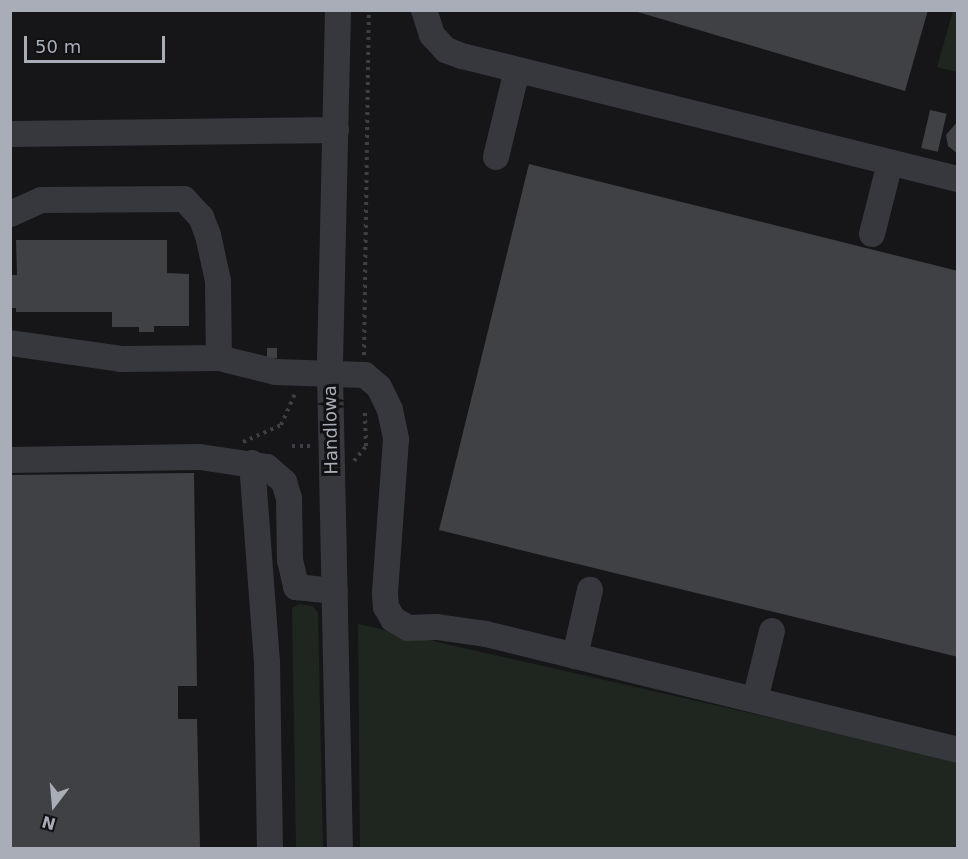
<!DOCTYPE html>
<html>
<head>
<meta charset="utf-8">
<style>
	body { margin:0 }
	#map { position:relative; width:968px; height:859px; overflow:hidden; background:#161618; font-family:"DejaVu Sans",sans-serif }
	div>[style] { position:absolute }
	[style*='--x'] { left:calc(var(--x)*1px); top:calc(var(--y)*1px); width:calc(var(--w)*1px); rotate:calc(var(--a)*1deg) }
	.green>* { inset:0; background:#1e261f }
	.building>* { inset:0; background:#404145; transform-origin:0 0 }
	.path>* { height:4px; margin-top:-2px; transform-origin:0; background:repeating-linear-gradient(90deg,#3d3f44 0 3px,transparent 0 7.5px) }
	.minor>* { height:26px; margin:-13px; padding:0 13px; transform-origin:13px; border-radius:13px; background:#37383d }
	span { translate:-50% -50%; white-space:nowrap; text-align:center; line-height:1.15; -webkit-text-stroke:6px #111113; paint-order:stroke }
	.street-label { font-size:18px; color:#a8adb8 }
	.frame { position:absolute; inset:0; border:12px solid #a8adb8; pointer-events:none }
	.north { position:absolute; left:24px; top:775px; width:60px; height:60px; -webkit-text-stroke:4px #111113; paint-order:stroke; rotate:196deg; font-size:16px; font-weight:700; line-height:24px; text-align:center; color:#a8adb8 }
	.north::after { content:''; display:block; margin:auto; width:21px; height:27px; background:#a8adb8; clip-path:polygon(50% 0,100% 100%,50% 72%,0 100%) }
	.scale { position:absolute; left:24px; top:36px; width:141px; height:27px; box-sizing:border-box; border:3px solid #a8adb8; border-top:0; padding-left:8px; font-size:18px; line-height:21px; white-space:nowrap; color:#a8adb8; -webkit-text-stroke:4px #111113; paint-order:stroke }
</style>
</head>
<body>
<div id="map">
	<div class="green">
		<i style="clip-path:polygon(953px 11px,957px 11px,957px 72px,937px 67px)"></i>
		<i style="clip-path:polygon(299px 604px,313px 606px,318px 613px,323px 848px,296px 848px,292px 608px)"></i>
		<i style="clip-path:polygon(358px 624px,957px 760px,957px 848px,360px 848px)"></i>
	</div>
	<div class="building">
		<i style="clip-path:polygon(631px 10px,928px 10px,905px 91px)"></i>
		<i style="left:930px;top:110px;width:17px;height:39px;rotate:13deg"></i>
		<i style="clip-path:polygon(958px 121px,958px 154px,948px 146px,946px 135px)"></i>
		<i style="clip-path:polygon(529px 164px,958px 271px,958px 657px,439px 530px)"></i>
		<i style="clip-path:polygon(16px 240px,167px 240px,167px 273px,189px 274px,189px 326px,154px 326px,154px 332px,139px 332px,139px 327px,112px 327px,112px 312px,16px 312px,16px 308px,10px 308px,10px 275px,17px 275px)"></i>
		<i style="left:267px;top:348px;width:10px;height:10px"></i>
		<i style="clip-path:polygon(194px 473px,197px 686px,178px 686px,178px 719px,197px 719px,200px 848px,10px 848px,10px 475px)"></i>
	</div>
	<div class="path">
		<i style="--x:364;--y:355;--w:345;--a:-89.2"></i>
		<i style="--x:243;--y:442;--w:42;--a:-24.1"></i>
		<i style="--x:281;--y:425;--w:34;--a:-66"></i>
		<i style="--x:292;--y:446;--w:20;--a:0"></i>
		<i style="--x:354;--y:461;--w:19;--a:-51"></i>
		<i style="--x:366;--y:446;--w:36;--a:-92"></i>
	</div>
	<div class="minor">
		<i style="--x:338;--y:10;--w:364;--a:91.3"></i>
		<i style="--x:330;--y:374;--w:474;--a:88.8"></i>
		<i style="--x:424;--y:10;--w:26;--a:72"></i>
		<i style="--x:432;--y:35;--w:21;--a:47"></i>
		<i style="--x:446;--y:50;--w:17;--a:21"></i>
		<i style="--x:462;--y:56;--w:511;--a:13.93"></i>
		<i style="--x:10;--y:134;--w:326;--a:-0.7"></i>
		<i style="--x:496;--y:157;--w:89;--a:-76.4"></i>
		<i style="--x:10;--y:214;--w:34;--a:-24"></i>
		<i style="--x:41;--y:200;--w:143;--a:-0.4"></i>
		<i style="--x:184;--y:199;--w:25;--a:47"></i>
		<i style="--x:201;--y:217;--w:19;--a:69"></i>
		<i style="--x:208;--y:235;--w:47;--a:77.7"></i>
		<i style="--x:218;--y:281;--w:77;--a:89.3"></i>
		<i style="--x:872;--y:234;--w:73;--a:-75.8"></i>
		<i style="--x:10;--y:343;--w:112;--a:8.2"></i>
		<i style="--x:121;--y:359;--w:98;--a:-0.6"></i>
		<i style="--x:219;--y:358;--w:59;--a:13.8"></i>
		<i style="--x:276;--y:372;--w:89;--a:1.9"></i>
		<i style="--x:365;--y:375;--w:18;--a:41"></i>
		<i style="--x:379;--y:387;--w:25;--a:64"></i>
		<i style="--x:390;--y:410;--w:30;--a:78"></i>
		<i style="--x:396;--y:439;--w:155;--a:94.1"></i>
		<i style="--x:385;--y:594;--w:13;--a:86"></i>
		<i style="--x:386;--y:607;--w:14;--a:60"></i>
		<i style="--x:393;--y:619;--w:17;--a:31"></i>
		<i style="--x:408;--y:628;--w:29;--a:-2"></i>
		<i style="--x:437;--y:627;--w:49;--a:8.1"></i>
		<i style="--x:486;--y:634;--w:486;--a:13.8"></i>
		<i style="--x:10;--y:460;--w:190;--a:-0.9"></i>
		<i style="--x:200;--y:457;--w:68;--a:8.5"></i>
		<i style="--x:267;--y:467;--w:23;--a:41"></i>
		<i style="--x:284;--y:482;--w:17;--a:73"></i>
		<i style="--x:289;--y:498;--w:62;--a:89.1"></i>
		<i style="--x:290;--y:560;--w:28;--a:77"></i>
		<i style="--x:296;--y:587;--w:39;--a:6"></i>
		<i style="--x:252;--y:463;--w:199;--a:85.7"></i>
		<i style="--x:267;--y:661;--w:187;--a:89.1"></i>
		<i style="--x:575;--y:656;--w:68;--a:-77.2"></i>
		<i style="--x:755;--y:700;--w:71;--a:-76.2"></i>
	</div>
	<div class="street-label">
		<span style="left:331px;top:430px;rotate:-91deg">Handlowa</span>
	</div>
	<div class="frame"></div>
	<div class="north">N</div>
	<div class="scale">50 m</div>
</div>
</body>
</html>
